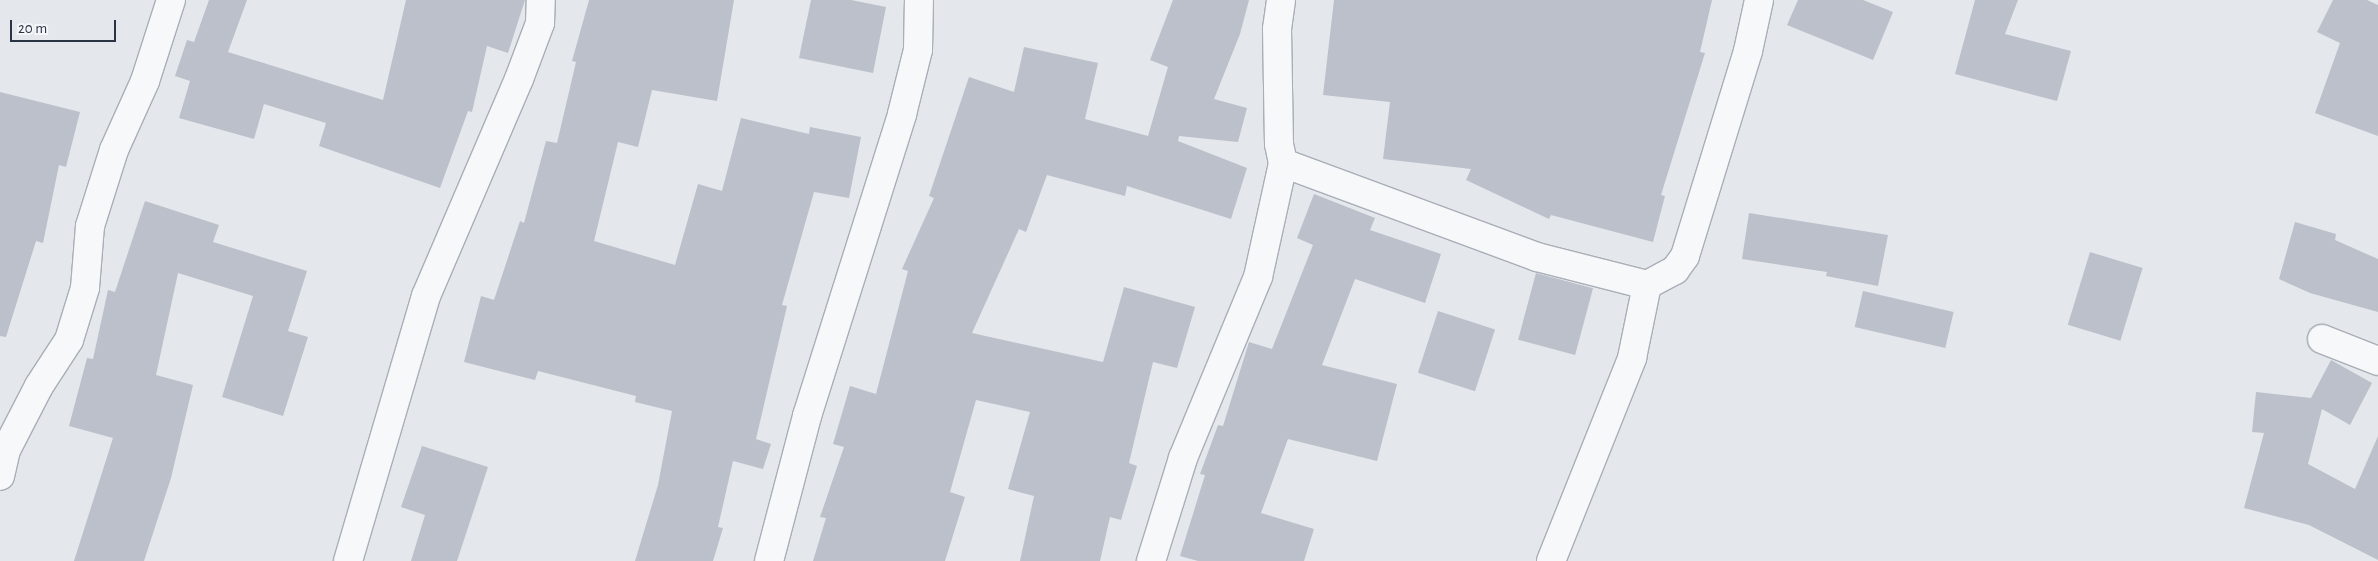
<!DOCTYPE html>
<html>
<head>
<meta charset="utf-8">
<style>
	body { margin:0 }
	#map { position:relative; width:2378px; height:561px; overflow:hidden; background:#e4e7ec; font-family:"Alegreya Sans",sans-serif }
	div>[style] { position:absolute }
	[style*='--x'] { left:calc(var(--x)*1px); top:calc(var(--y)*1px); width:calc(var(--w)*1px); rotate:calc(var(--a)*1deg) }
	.building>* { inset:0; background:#bbc0ca; transform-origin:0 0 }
	.roads { filter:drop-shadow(1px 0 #a9aeb7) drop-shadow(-1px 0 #a9aeb7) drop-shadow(0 1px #a9aeb7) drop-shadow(0 -1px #a9aeb7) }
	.street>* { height:28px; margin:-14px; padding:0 14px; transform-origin:14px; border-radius:14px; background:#f7f8fa }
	span { translate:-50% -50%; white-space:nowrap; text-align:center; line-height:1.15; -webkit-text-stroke:5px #f4f6f9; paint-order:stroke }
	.scale { position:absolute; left:10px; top:20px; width:106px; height:22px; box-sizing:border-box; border:2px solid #2b3445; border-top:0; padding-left:6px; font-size:15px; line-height:18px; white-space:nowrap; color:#2b3445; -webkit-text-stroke:4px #f4f6f9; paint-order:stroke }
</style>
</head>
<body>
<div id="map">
	<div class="building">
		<i style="clip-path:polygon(209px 0,247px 0,228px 52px,383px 100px,406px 0,525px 0,508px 53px,487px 46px,472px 112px,468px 111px,440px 188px,319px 146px,326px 123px,264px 104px,254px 139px,179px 118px,190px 81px,175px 76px,187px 40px,194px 42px)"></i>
		<i style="clip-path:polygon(589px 0,734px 0,717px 101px,652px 90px,638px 147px,618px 142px,594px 241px,675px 265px,698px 184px,722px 191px,741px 118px,809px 134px,810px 127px,861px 137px,849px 198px,814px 192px,782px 305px,787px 306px,756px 439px,771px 444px,763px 469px,733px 461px,718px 527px,723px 528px,713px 561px,635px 561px,658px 485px,672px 411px,635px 402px,636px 396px,538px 371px,535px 380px,464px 362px,481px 296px,494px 300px,520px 221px,524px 223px,546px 141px,557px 143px,576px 62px,572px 61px)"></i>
		<i style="clip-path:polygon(811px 0,851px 0,886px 7px,873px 73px,799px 58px)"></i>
		<i style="clip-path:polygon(1173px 0,1249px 0,1240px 34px,1214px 99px,1247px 108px,1238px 142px,1179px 136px,1178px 141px,1247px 168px,1231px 219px,1127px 186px,1125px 196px,1047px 175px,1026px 232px,1019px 229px,972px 333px,1103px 362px,1124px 287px,1195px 307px,1177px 368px,1153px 362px,1129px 463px,1137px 466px,1121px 520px,1110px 517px,1100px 561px,1020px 561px,1034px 496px,1008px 489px,1030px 412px,976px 400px,950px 492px,965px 497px,945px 561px,813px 561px,826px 518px,820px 517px,844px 447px,833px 444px,850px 386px,876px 394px,908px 271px,902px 269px,934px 198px,929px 196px,969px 77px,1014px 92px,1024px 47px,1098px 63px,1085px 119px,1148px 136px,1168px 67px,1150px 60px)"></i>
		<i style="clip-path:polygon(1334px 0,1712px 0,1700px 52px,1705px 53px,1661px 195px,1665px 196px,1653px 242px,1551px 215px,1549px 219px,1466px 180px,1471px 169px,1383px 159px,1390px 102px,1323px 95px)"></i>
		<i style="clip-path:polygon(1798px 0,1863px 0,1893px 12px,1873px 60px,1787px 25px)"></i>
		<i style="clip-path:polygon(1975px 0,2018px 0,2005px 34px,2071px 51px,2057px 101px,1955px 74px)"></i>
		<i style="clip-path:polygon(2333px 0,2367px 0,2378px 5px,2378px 136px,2315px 113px,2340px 43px,2317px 32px)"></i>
		<i style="clip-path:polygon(0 92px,80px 112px,66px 167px,59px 165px,43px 243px,36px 241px,6px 337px,0 336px)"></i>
		<i style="clip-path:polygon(1314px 194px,1375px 218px,1370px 230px,1441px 254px,1425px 303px,1355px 279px,1322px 365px,1397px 384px,1377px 461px,1288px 439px,1261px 513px,1314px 529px,1304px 561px,1198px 561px,1180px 556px,1205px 475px,1200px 474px,1218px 425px,1223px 426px,1249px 342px,1272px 349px,1313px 245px,1297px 238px)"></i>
		<i style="clip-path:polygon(145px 201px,219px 225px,213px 242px,307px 271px,288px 331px,308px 337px,283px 416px,222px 397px,253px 296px,178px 273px,156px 375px,193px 385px,171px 478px,144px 561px,74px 561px,113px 438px,69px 426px,87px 358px,93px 359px,108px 290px,115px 292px)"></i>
		<i style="clip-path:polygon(1749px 213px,1888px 235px,1878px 286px,1826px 276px,1827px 272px,1742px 259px)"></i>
		<i style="clip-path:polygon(2295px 222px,2336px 234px,2335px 240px,2378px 259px,2378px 312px,2310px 293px,2279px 279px)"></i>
		<i style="left:2090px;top:252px;width:55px;height:76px;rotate:17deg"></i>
		<i style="left:1536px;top:273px;width:59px;height:69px;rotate:15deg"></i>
		<i style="left:1863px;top:291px;width:93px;height:37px;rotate:13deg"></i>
		<i style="left:1438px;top:311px;width:60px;height:65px;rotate:18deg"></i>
		<i style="clip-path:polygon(2331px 360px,2372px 383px,2350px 425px,2322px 409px,2308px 464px,2355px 489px,2378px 436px,2378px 560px,2309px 525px,2244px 508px,2264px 433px,2252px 432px,2256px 392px,2311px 398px)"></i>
		<i style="clip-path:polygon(422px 446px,488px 467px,457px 561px,411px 561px,425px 515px,401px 507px)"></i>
	</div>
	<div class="roads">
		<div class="street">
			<i style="--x:1283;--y:163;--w:271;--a:20.3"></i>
			<i style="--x:1537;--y:257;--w:114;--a:14.3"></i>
			<i style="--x:1647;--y:285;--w:32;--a:-28"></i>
			<i style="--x:1675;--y:270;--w:17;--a:-54"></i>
			<i style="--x:1685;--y:256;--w:214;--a:-72.9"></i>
			<i style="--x:1748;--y:51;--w:52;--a:-77.8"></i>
			<i style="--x:2322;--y:339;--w:60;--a:21.4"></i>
			<i style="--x:0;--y:476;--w:27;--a:-77"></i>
			<i style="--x:6;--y:450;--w:72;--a:-62.7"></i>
			<i style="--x:39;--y:386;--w:55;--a:-56.9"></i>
			<i style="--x:69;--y:340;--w:54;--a:-72.9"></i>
			<i style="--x:85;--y:288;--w:62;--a:-85.4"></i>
			<i style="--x:90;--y:226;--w:80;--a:-72.5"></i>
			<i style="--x:114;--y:150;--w:76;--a:-65.8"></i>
			<i style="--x:145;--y:81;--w:85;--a:-72.2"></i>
			<i style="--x:348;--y:561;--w:276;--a:-73.6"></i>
			<i style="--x:426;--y:296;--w:236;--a:-66.8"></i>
			<i style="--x:519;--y:79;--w:60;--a:-69.4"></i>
			<i style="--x:540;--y:23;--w:23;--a:-88"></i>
			<i style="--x:769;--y:561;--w:150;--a:-75.3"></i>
			<i style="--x:807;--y:416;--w:317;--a:-72.5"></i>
			<i style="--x:902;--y:114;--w:66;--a:-76"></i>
			<i style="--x:918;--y:50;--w:50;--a:-88.9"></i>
			<i style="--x:1151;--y:561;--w:108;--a:-72.7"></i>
			<i style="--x:1183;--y:458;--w:196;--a:-67.5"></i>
			<i style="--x:1258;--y:277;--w:117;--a:-77.6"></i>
			<i style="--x:1283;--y:163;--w:19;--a:-102"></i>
			<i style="--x:1279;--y:144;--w:115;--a:-91"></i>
			<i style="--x:1277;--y:29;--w:29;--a:-82"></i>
			<i style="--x:1551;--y:561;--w:219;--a:-68.2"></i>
			<i style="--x:1632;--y:358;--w:75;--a:-78.4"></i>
		</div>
	</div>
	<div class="scale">20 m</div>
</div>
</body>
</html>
